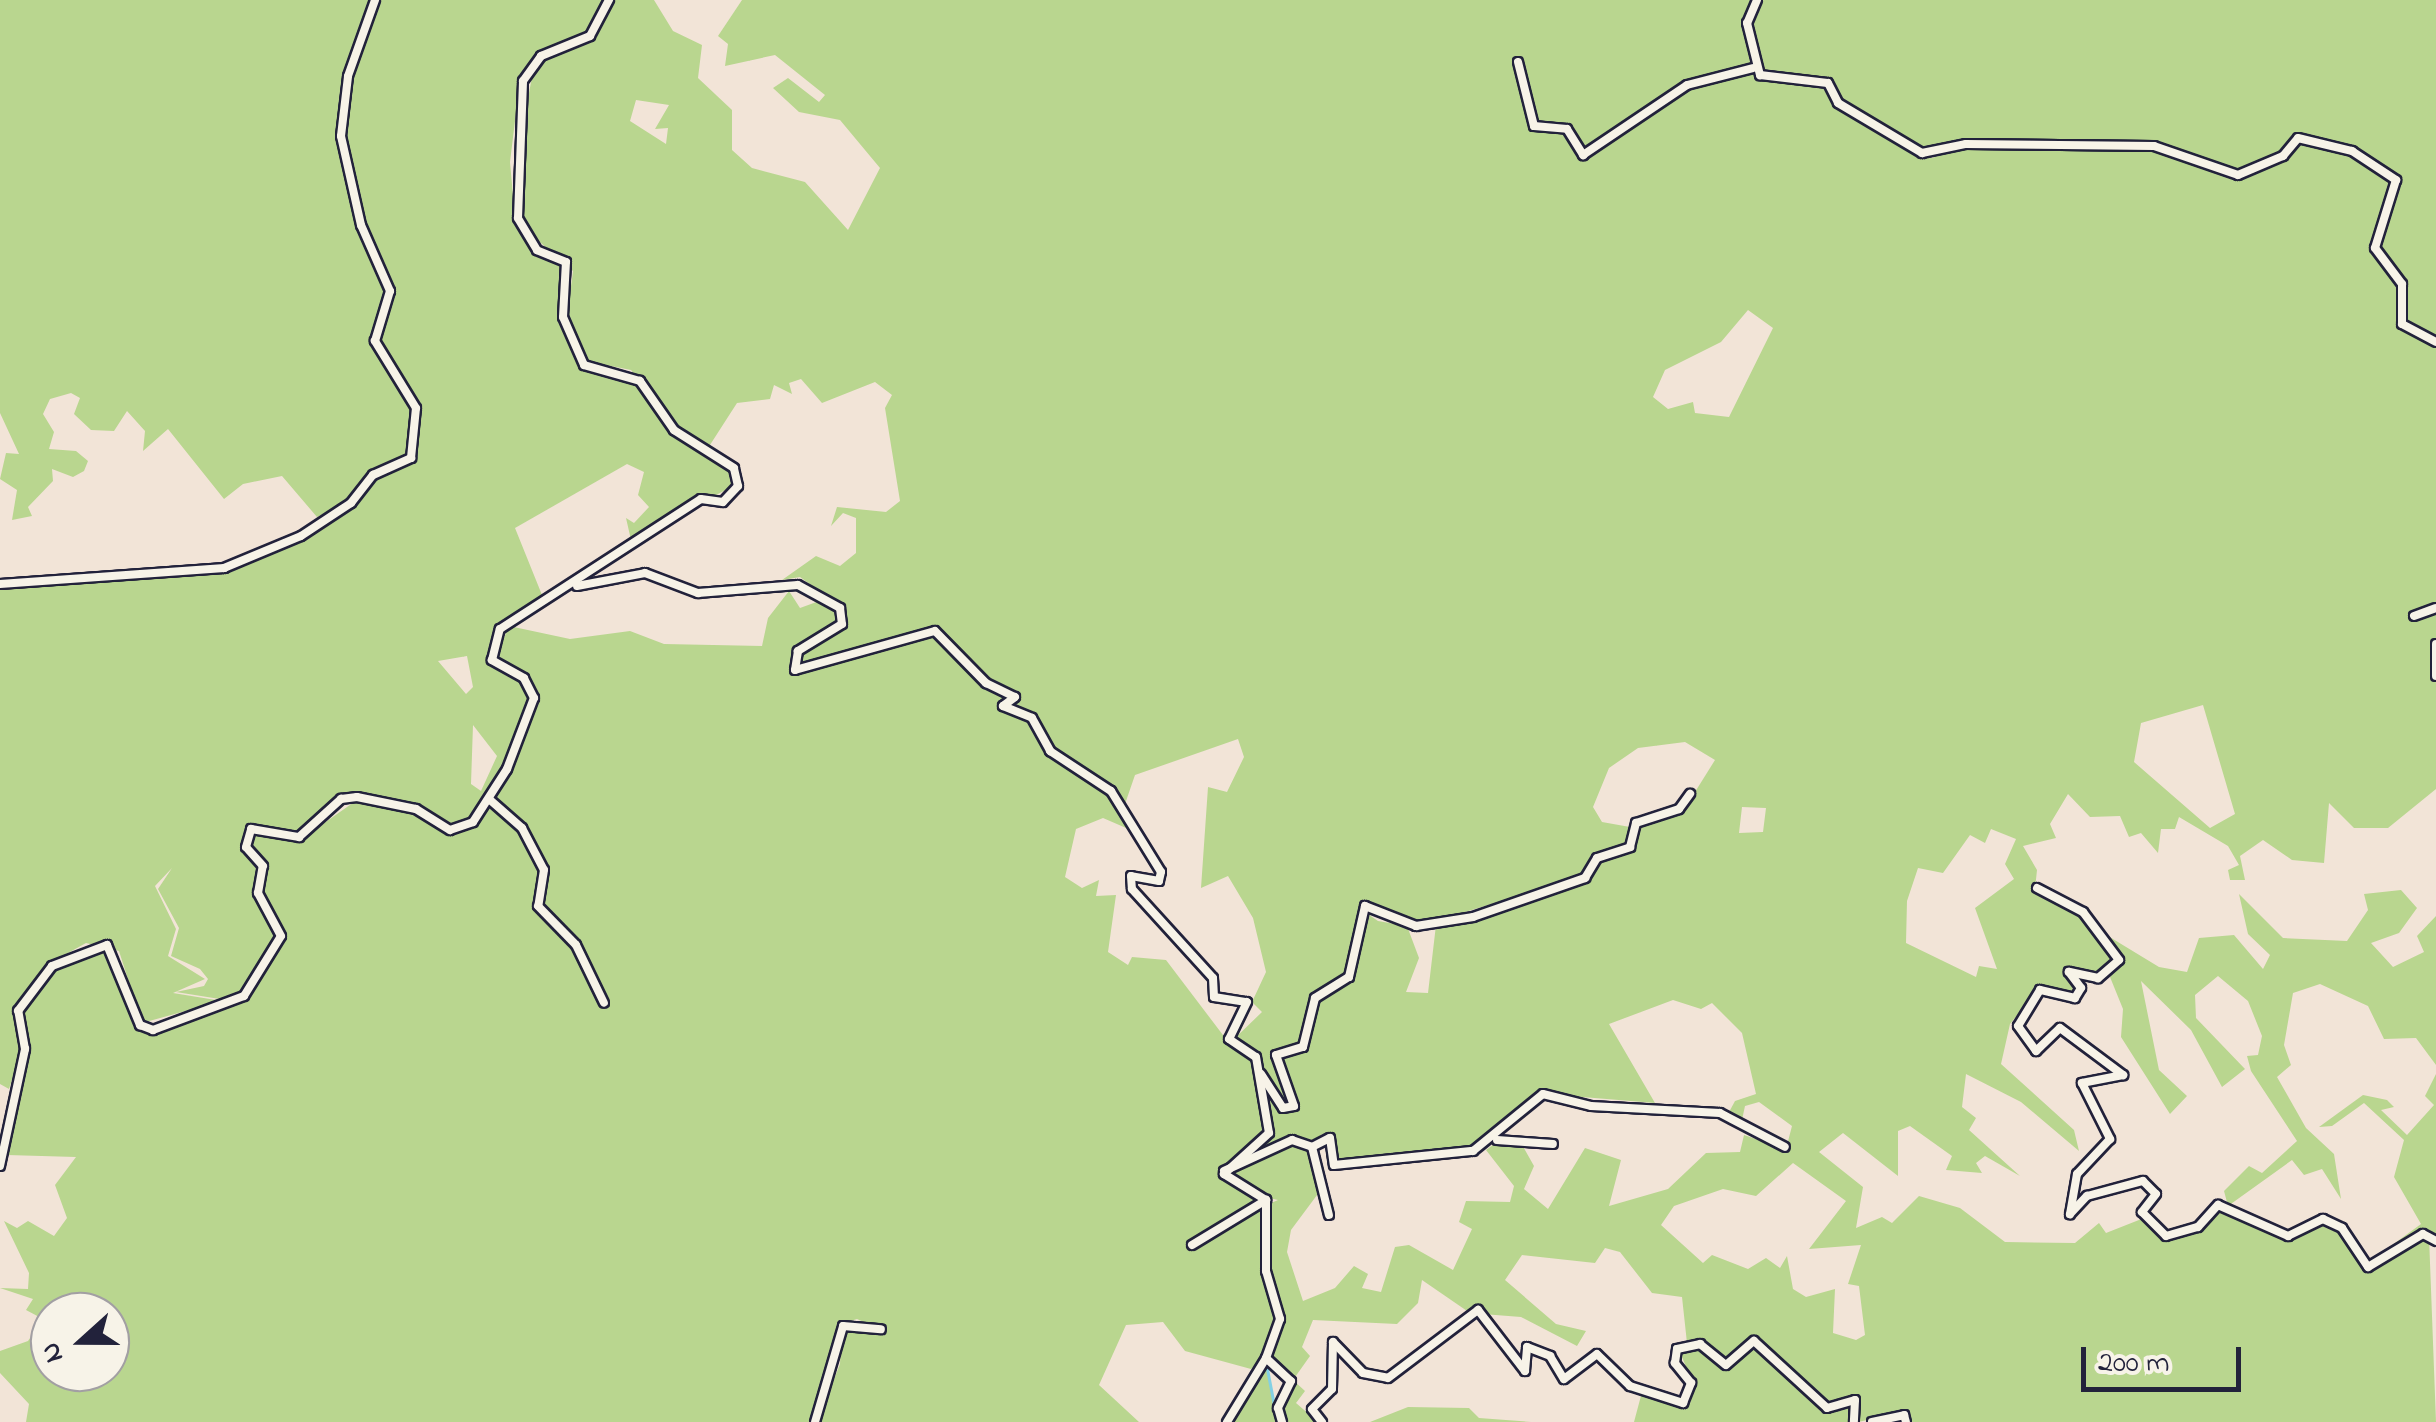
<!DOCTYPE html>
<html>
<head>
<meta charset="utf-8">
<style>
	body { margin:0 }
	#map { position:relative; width:2436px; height:1422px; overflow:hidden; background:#f2e4d7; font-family:"Indie Flower",sans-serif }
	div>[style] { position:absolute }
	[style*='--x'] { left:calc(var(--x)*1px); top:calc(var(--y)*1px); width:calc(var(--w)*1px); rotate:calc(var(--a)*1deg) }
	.green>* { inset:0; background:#b9d68f }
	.stream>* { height:2.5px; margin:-1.25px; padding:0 1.25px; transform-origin:1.25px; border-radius:1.25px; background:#83d0e3 }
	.roads { filter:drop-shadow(2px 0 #22223b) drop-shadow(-2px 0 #22223b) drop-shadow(0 2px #22223b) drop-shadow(0 -2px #22223b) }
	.minor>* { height:8px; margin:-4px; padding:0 4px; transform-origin:4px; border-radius:4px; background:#f7f3e8 }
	span { translate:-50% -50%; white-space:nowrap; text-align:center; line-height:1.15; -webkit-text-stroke:8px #f7f3e8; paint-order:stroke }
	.north { position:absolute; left:30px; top:1292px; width:100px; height:100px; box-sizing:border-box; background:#f7f3e8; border:2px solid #a29fa3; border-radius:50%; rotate:249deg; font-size:28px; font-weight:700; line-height:40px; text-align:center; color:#22223b }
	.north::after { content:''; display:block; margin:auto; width:35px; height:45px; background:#22223b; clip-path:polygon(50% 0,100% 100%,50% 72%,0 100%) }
	.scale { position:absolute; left:2081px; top:1347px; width:160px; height:45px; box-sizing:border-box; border:5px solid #22223b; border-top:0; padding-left:12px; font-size:30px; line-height:35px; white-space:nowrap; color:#22223b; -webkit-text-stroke:8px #f7f3e8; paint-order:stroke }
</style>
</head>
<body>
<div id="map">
	<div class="green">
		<i style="clip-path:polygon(0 0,373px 0,347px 75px,339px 136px,359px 225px,388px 291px,373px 341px,414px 408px,410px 457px,377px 470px,349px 501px,317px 517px,282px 476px,243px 484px,224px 499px,168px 429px,143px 451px,145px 431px,127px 411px,114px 431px,91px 430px,74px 414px,80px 398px,71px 393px,50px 399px,43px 414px,54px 432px,49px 449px,76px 451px,88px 461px,84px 471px,73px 477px,52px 469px,53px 481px,28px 507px,32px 516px,12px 520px,17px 490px,0 479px,6px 453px,19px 454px,0 413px)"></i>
		<i style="clip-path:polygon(evenodd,378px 0,605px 0,588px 34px,539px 53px,520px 80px,510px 162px,515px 219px,535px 252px,563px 263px,561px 304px,585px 370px,637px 383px,672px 432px,729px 468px,735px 485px,631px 540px,626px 518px,634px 523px,649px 507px,638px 495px,644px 472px,627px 464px,515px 528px,542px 595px,498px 626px,488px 661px,521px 680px,531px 698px,506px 766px,471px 819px,451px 827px,357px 793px,339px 796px,298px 834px,252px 823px,242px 848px,259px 863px,255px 894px,278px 935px,242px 993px,226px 1000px,176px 992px,204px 986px,208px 979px,200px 969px,171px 956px,179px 928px,158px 889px,172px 868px,155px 886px,176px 929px,168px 956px,205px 979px,173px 993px,222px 1001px,142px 1023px,119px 951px,86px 943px,50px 963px,19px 1002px,22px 1048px,9px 1089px,0 1084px,0 586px,224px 570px,302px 538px,378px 474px,413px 459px,418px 407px,375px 330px,391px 291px,363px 225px,343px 136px,350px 76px,378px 0,467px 656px,473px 687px,466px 694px,438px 661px,467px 656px,378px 0,473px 725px,497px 756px,481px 791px,471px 784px,473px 725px)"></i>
		<i style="clip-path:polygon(evenodd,613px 0,654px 0,673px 31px,702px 45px,698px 78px,732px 110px,732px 150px,752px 168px,805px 182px,848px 230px,880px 168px,840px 120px,799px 112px,773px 88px,788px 78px,819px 102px,825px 95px,775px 55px,725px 66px,728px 44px,718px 36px,742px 0,1755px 0,1745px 23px,1751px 66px,1686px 84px,1583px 153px,1568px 127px,1536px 125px,1518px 60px,1533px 127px,1566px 130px,1583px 157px,1688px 87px,1753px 70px,1771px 82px,1827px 85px,1836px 105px,1932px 158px,1967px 146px,2153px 148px,2238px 176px,2309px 138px,2388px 175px,2394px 181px,2373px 248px,2401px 285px,2401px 325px,2436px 344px,2436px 789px,2388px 828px,2354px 828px,2329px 803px,2324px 863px,2292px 860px,2263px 840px,2240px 856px,2245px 880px,2230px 880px,2228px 870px,2239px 865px,2228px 846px,2179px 817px,2175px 829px,2161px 829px,2158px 853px,2141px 833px,2129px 837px,2120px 816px,2090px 817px,2068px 794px,2050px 824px,2056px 838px,2023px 846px,2037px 870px,2035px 889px,2082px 913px,2117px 964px,2097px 976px,2069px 970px,2074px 996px,2039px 988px,2010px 1024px,2001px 1064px,2074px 1130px,2079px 1151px,2021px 1102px,1966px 1074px,1962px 1107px,1976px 1118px,1969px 1130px,2020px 1176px,1985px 1156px,1976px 1163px,1982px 1173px,1946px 1170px,1952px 1156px,1910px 1126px,1898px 1131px,1898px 1176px,1843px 1133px,1819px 1152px,1863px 1187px,1856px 1228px,1882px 1217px,1892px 1223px,1919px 1196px,1960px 1208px,2005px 1242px,2075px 1243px,2099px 1223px,2106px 1233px,2144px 1218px,2171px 1238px,2199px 1228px,2219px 1207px,2289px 1237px,2322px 1220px,2341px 1230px,2368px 1269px,2429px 1236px,2436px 1422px,1908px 1422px,1905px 1412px,1858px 1422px,1857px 1398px,1827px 1406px,1755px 1339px,1726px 1363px,1687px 1343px,1682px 1297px,1652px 1293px,1620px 1252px,1605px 1248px,1595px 1263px,1522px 1255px,1505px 1280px,1556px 1324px,1586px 1331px,1577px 1346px,1521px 1317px,1470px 1313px,1422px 1280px,1418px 1303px,1397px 1324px,1313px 1320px,1302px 1347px,1310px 1356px,1293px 1380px,1305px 1391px,1296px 1403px,1318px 1422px,1284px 1422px,1280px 1409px,1293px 1380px,1268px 1357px,1282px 1319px,1265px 1239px,1269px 1204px,1278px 1200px,1250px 1194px,1226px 1172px,1293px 1142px,1316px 1154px,1323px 1187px,1291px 1230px,1287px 1252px,1303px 1301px,1335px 1288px,1354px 1266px,1368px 1274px,1362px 1288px,1381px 1292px,1395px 1247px,1409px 1245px,1453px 1270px,1472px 1229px,1459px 1222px,1466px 1201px,1510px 1202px,1514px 1186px,1486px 1150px,1497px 1142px,1520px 1141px,1534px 1166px,1524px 1189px,1548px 1209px,1585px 1148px,1621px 1160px,1609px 1206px,1668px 1189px,1706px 1153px,1740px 1152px,1744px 1135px,1786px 1149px,1792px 1126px,1759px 1102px,1745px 1106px,1740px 1129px,1728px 1114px,1735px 1101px,1756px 1094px,1742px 1033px,1712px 1003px,1701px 1009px,1673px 1000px,1609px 1024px,1655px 1103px,1534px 1093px,1484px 1146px,1335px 1163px,1331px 1137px,1322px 1134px,1312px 1144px,1292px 1138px,1229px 1167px,1271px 1133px,1262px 1079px,1281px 1109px,1290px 1110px,1297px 1104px,1277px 1056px,1303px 1048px,1317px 1000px,1351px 978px,1362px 944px,1362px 910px,1378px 921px,1407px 926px,1419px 958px,1406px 992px,1428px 993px,1436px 925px,1474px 918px,1585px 879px,1594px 863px,1631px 848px,1637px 825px,1685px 808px,1715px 760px,1685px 742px,1638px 748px,1609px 768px,1593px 807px,1602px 822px,1630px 827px,1629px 842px,1592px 860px,1584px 876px,1429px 923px,1360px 908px,1347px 976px,1314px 997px,1301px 1047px,1274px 1054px,1295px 1099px,1284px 1106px,1257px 1056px,1232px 1041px,1262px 1012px,1252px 1002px,1266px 972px,1253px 918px,1228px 876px,1201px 888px,1208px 787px,1227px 792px,1244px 757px,1238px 739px,1135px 775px,1125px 804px,1052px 749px,1033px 716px,1005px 705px,1016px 696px,988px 682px,936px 629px,795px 668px,800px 652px,844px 624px,841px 607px,800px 577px,782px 580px,816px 556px,840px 566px,856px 553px,856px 518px,843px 513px,831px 526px,837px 507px,886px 512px,900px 501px,885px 408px,892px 395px,875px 382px,822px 403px,801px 379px,789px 383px,792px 394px,774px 385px,770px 399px,737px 403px,708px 448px,676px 427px,631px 370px,586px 361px,567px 316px,573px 271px,526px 230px,516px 163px,534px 66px,592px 39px,613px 0,636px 100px,669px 105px,655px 129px,668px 128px,666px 144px,630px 121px,636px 100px,613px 0,1748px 310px,1773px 328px,1729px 417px,1695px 413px,1693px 402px,1668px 409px,1653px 397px,1665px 370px,1721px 342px,1748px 310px,613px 0,2203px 705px,2235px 814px,2210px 828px,2134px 762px,2141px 723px,2203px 705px,613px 0,1742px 807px,1766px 808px,1763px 832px,1739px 833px,1742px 807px,613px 0,1991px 829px,2016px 839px,2005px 864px,2014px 879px,1975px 908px,1997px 969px,1979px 966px,1976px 977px,1906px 943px,1907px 901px,1918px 868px,1943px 873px,1970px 835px,1985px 843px,1991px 829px,613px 0,1793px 1163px,1846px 1201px,1809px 1249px,1861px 1245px,1848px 1284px,1859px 1286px,1865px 1335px,1856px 1340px,1833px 1333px,1835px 1289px,1806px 1297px,1793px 1289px,1787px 1256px,1780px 1268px,1766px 1258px,1748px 1269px,1712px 1255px,1703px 1263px,1661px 1225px,1674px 1206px,1723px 1189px,1756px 1196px,1793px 1163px)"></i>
		<i style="clip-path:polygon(1759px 0,2436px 0,2436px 339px,2404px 323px,2404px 284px,2378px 248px,2398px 179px,2353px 149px,2298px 136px,2282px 154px,2237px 173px,2127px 142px,1966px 142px,1923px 151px,1839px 102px,1833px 86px,1761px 73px,1749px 23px)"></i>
		<i style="clip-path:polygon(evenodd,789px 591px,800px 608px,822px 600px,838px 609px,840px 623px,797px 649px,794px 672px,935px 633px,985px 685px,1013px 699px,1002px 707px,1030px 719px,1049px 752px,1110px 792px,1140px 834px,1103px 818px,1076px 829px,1065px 877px,1082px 888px,1099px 880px,1096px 896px,1116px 895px,1108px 952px,1128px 965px,1132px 957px,1166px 960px,1229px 1043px,1254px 1058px,1267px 1132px,1222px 1174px,1261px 1199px,1222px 1231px,1264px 1202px,1264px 1272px,1278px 1318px,1264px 1356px,1251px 1369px,1185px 1351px,1163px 1322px,1126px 1325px,1099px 1385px,1139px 1422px,817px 1422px,840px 1364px,841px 1336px,849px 1324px,884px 1331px,857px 1319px,841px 1324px,813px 1422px,26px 1422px,29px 1404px,0 1373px,0 1351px,28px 1341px,43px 1319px,26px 1310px,33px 1299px,0 1288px,28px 1289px,29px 1273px,4px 1221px,17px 1228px,28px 1221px,54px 1236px,67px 1218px,55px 1185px,76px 1157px,7px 1155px,9px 1127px,28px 1049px,21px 1012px,54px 968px,106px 948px,138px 1027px,154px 1033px,246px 998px,284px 936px,261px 891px,266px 865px,249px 845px,255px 829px,300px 840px,357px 800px,415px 812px,450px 834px,474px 825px,490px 803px,515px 819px,492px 799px,538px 698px,526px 675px,495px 658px,509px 626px,570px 639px,630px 631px,664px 644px,762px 646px,768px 618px,789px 591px,50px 1312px,110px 1312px,110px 1372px,50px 1372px,50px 1312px)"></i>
		<i style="clip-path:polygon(2401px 890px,2417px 908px,2399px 933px,2371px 943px,2393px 967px,2424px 952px,2417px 936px,2436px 916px,2436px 1065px,2416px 1038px,2384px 1039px,2368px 1006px,2320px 984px,2293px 993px,2284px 1045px,2291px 1065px,2277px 1077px,2306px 1128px,2334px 1154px,2341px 1199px,2322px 1169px,2304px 1175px,2292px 1160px,2228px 1206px,2224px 1191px,2249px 1166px,2262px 1173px,2297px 1141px,2251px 1071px,2247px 1056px,2258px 1055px,2262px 1036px,2248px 1001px,2218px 976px,2195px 995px,2196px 1018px,2245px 1069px,2222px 1087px,2191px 1030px,2141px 981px,2159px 1070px,2187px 1096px,2170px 1114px,2121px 1037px,2123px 1009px,2110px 977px,2121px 960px,2108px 936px,2159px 967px,2187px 972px,2199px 938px,2234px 935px,2263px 969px,2270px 955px,2248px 934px,2239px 894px,2283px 938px,2347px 941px,2368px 910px,2364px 894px)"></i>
		<i style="clip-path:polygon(2436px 1074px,2436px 1237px,2422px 1232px,2368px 1264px,2357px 1245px,2369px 1262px,2421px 1224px,2394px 1177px,2404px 1140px,2364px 1103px,2332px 1126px,2319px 1127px,2363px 1095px,2387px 1100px,2394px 1107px,2381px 1110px,2407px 1135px,2434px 1105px,2425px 1096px)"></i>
		<i style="clip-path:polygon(1750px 1344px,1830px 1411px,1854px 1404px,1850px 1422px,1634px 1422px,1642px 1392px,1690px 1404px,1693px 1383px,1679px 1350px,1699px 1346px,1726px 1367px)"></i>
		<i style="clip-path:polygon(1266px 1360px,1277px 1422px,1229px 1422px)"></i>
		<i style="clip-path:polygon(1408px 1407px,1469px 1408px,1479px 1418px,1531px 1422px,1370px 1422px)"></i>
	</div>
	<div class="stream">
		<i style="--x:1266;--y:1361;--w:48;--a:79.2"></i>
	</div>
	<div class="roads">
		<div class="minor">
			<i style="--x:1757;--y:0;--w:25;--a:113"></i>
			<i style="--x:1747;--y:23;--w:54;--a:76"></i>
			<i style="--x:1760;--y:75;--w:68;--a:6.7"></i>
			<i style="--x:1828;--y:83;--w:22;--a:63"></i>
			<i style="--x:1838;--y:103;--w:98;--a:30.8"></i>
			<i style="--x:1922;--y:153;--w:45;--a:-11.6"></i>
			<i style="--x:1966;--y:144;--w:188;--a:0.6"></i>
			<i style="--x:2154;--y:146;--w:89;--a:19"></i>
			<i style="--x:2238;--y:175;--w:49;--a:-22.9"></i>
			<i style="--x:2283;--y:156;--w:23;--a:-50"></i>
			<i style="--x:2298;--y:138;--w:56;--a:13.5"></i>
			<i style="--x:2352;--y:151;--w:53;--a:33.4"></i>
			<i style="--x:2396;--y:180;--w:71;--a:107.2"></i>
			<i style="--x:2375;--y:248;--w:45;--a:53.1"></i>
			<i style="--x:2402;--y:284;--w:40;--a:90"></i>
			<i style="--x:2402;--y:324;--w:38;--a:28"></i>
			<i style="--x:1518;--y:62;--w:66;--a:76"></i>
			<i style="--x:1534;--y:126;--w:33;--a:5"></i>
			<i style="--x:1567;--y:129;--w:31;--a:58"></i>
			<i style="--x:1583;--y:155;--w:125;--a:-33.9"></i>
			<i style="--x:1687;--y:85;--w:68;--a:-14.4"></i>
			<i style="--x:0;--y:584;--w:225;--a:-4.1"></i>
			<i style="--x:224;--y:568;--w:83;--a:-22.6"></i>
			<i style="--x:301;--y:536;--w:60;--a:-33.4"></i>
			<i style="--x:351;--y:503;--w:36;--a:-52"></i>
			<i style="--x:373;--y:475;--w:42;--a:-24.1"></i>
			<i style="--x:411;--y:458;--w:50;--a:-84.3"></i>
			<i style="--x:416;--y:408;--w:79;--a:-121.5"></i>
			<i style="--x:375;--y:341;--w:52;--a:-73.3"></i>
			<i style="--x:390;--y:291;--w:72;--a:-113.7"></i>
			<i style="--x:361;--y:225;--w:91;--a:-102.7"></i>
			<i style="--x:341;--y:136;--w:60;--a:-83.3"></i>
			<i style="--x:348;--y:76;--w:81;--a:-70.4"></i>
			<i style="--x:577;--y:586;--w:69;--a:-10.8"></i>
			<i style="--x:645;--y:573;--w:57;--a:20.7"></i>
			<i style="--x:698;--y:593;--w:100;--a:-4.6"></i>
			<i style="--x:798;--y:585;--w:48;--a:28.7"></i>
			<i style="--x:840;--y:608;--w:16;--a:83"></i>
			<i style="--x:842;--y:624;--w:52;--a:148.5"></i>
			<i style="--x:798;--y:651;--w:19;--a:99"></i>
			<i style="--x:795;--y:670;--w:145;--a:-15.6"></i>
			<i style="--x:935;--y:631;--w:73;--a:45.6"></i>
			<i style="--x:986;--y:683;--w:32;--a:26"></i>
			<i style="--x:1015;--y:697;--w:15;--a:143"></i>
			<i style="--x:1003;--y:706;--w:31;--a:22"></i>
			<i style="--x:1032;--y:718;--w:38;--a:61"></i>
			<i style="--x:1050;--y:751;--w:73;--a:33.3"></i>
			<i style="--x:1111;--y:791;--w:95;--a:58.3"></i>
			<i style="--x:1161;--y:872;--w:9;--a:103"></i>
			<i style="--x:1159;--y:881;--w:28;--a:-170"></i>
			<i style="--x:1131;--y:876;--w:13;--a:86"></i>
			<i style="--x:1132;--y:889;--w:120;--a:47.7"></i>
			<i style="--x:1213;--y:978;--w:19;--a:87"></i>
			<i style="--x:1214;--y:997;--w:33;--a:9"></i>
			<i style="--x:1247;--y:1002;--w:41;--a:115.9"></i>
			<i style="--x:1229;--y:1039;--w:32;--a:34"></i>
			<i style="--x:1256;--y:1057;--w:77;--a:80.3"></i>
			<i style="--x:1269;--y:1133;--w:61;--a:137.7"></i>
			<i style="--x:1224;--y:1174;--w:49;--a:31.8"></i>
			<i style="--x:1266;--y:1200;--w:71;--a:90"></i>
			<i style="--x:1266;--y:1271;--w:50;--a:73.7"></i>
			<i style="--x:1280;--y:1319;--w:41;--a:109.7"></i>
			<i style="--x:2414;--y:616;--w:23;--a:-20"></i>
			<i style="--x:2436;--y:644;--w:32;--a:90"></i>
			<i style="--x:489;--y:799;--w:44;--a:41.3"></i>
			<i style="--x:522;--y:828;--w:47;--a:62.4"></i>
			<i style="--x:544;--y:870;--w:36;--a:99"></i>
			<i style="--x:538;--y:906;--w:54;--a:45.7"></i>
			<i style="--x:576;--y:945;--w:64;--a:64.2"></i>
			<i style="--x:2037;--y:888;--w:52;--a:27.6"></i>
			<i style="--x:2083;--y:912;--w:60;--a:53.1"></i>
			<i style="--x:2119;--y:960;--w:28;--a:139"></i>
			<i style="--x:2098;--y:978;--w:30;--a:-168"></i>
			<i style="--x:2069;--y:972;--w:20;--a:53"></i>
			<i style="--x:2081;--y:988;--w:12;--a:121"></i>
			<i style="--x:2075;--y:998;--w:36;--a:-167"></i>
			<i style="--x:2040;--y:990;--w:42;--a:121.4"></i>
			<i style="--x:2018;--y:1026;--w:31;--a:54"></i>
			<i style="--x:2036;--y:1051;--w:33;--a:-44"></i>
			<i style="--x:2060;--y:1028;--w:79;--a:36.7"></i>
			<i style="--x:2123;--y:1075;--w:42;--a:169"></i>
			<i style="--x:2082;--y:1083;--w:63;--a:63.4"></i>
			<i style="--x:2110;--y:1139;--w:48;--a:133.3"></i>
			<i style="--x:2077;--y:1174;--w:41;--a:99.9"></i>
			<i style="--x:2070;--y:1214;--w:25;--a:-47"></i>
			<i style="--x:2087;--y:1196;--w:58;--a:-15"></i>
			<i style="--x:2143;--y:1181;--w:18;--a:45"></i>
			<i style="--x:2156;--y:1194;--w:23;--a:128"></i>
			<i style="--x:2142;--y:1212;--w:34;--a:45"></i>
			<i style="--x:2166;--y:1236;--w:33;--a:-16"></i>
			<i style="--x:2198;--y:1227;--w:30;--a:-48"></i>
			<i style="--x:2218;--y:1205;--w:77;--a:23.9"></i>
			<i style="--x:2288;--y:1236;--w:39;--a:-26"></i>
			<i style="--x:2323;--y:1219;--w:21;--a:25"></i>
			<i style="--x:2342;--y:1228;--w:47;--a:56.3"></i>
			<i style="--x:2368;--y:1267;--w:64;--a:-31"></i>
			<i style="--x:2423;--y:1234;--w:15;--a:28"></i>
			<i style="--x:1261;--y:1074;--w:40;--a:57.1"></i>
			<i style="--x:1283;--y:1108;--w:11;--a:-10"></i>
			<i style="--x:1294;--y:1106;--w:54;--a:-109.4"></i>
			<i style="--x:1276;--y:1055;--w:28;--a:-17"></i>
			<i style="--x:1303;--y:1047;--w:50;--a:-76.2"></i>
			<i style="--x:1315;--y:998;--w:40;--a:-32"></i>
			<i style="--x:1349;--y:977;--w:73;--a:-77.3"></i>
			<i style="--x:1365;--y:906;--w:55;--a:21.4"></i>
			<i style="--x:1416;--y:926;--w:58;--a:-9"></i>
			<i style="--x:1473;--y:917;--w:119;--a:-19.2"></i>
			<i style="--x:1585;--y:878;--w:23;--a:-59"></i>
			<i style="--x:1597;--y:858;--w:35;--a:-18"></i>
			<i style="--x:1630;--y:847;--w:25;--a:-76"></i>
			<i style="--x:1636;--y:823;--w:45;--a:-18"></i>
			<i style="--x:1679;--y:809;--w:19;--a:-54"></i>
			<i style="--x:1497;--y:1140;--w:56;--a:4.1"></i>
			<i style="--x:1312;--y:1147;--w:20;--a:-27"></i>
			<i style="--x:1330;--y:1138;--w:27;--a:82"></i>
			<i style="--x:1334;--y:1165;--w:140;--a:-5.8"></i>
			<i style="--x:1473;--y:1151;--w:90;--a:-39.2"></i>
			<i style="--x:1543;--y:1094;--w:49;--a:14"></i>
			<i style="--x:1591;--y:1106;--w:129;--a:3.1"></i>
			<i style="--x:1720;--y:1113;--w:73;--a:27.6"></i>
			<i style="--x:0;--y:1166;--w:120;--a:-77.9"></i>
			<i style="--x:25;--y:1049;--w:39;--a:-100"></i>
			<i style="--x:18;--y:1011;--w:56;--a:-52.9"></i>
			<i style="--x:52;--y:966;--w:59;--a:-20.9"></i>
			<i style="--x:107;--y:945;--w:87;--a:67.6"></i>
			<i style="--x:140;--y:1025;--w:14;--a:21"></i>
			<i style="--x:153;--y:1030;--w:97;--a:-20.5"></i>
			<i style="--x:244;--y:996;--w:70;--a:-58.3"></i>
			<i style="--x:281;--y:936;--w:49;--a:-118.1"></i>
			<i style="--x:258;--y:893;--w:27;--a:-80"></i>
			<i style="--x:263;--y:866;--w:25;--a:-132"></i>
			<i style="--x:246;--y:847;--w:19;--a:-74"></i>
			<i style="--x:251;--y:829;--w:49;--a:9.5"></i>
			<i style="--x:299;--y:837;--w:57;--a:-42.1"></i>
			<i style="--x:341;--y:799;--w:16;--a:-7"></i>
			<i style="--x:357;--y:797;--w:60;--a:11.5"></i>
			<i style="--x:416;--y:809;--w:40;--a:32"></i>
			<i style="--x:450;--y:830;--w:24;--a:-19"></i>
			<i style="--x:473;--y:822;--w:63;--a:-57.3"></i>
			<i style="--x:507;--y:769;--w:76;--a:-69.2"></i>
			<i style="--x:534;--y:698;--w:22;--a:-117"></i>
			<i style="--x:524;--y:678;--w:37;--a:-151"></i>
			<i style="--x:492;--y:660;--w:32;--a:-76"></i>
			<i style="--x:500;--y:629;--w:239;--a:-32.9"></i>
			<i style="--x:701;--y:499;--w:22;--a:8"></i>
			<i style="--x:723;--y:502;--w:22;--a:-47"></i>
			<i style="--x:738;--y:486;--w:18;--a:-103"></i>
			<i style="--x:734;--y:468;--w:71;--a:-147.7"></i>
			<i style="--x:674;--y:430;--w:60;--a:-124.8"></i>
			<i style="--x:640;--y:381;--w:58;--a:-164.1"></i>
			<i style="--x:584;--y:365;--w:52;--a:-113.6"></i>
			<i style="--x:563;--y:317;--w:55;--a:-86.9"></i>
			<i style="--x:566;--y:262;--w:31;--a:-158"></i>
			<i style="--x:537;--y:250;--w:37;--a:-121"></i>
			<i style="--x:518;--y:218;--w:137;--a:-87.9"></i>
			<i style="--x:523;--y:81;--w:31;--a:-54"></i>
			<i style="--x:541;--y:56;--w:53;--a:-22.2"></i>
			<i style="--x:590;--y:36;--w:41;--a:-62.2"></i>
			<i style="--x:1224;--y:1171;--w:75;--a:-24.5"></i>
			<i style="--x:1292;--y:1140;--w:21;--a:19"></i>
			<i style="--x:1312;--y:1147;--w:70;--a:76"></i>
			<i style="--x:1192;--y:1245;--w:87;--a:-31.3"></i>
			<i style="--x:815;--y:1422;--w:100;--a:-73.7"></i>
			<i style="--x:843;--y:1326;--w:38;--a:5"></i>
			<i style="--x:1227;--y:1422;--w:75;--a:-58.6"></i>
			<i style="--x:1266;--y:1358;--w:34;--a:43"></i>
			<i style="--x:1291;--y:1381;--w:30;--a:116"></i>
			<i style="--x:1278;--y:1408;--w:15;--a:74"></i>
			<i style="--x:1322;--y:1422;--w:16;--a:-128"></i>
			<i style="--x:1312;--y:1409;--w:28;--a:-45"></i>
			<i style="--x:1332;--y:1389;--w:47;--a:-88.8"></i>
			<i style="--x:1333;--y:1342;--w:43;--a:45.9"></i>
			<i style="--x:1363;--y:1373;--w:25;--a:11"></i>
			<i style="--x:1388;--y:1378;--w:113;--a:-37.1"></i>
			<i style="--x:1478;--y:1310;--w:77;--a:52.4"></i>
			<i style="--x:1525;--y:1371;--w:24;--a:-85"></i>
			<i style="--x:1527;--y:1347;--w:25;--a:21"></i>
			<i style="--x:1550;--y:1356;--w:27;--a:59"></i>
			<i style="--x:1564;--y:1379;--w:41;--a:-37.1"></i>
			<i style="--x:1597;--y:1354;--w:46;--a:44.1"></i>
			<i style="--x:1630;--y:1386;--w:56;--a:17.8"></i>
			<i style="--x:1683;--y:1403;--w:22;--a:-68"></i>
			<i style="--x:1691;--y:1383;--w:26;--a:-129"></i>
			<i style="--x:1675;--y:1363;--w:14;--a:-82"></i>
			<i style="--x:1677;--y:1349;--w:24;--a:-12"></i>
			<i style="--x:1700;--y:1344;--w:33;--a:39"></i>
			<i style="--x:1726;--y:1365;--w:37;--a:-41"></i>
			<i style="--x:1754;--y:1341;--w:99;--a:42.5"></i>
			<i style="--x:1827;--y:1408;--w:29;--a:-16"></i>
			<i style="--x:1855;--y:1400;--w:22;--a:93"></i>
			<i style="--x:1872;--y:1422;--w:33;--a:-12"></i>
			<i style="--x:1904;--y:1415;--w:7;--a:74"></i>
		</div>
	</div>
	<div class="north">N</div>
	<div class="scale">200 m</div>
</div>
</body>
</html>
